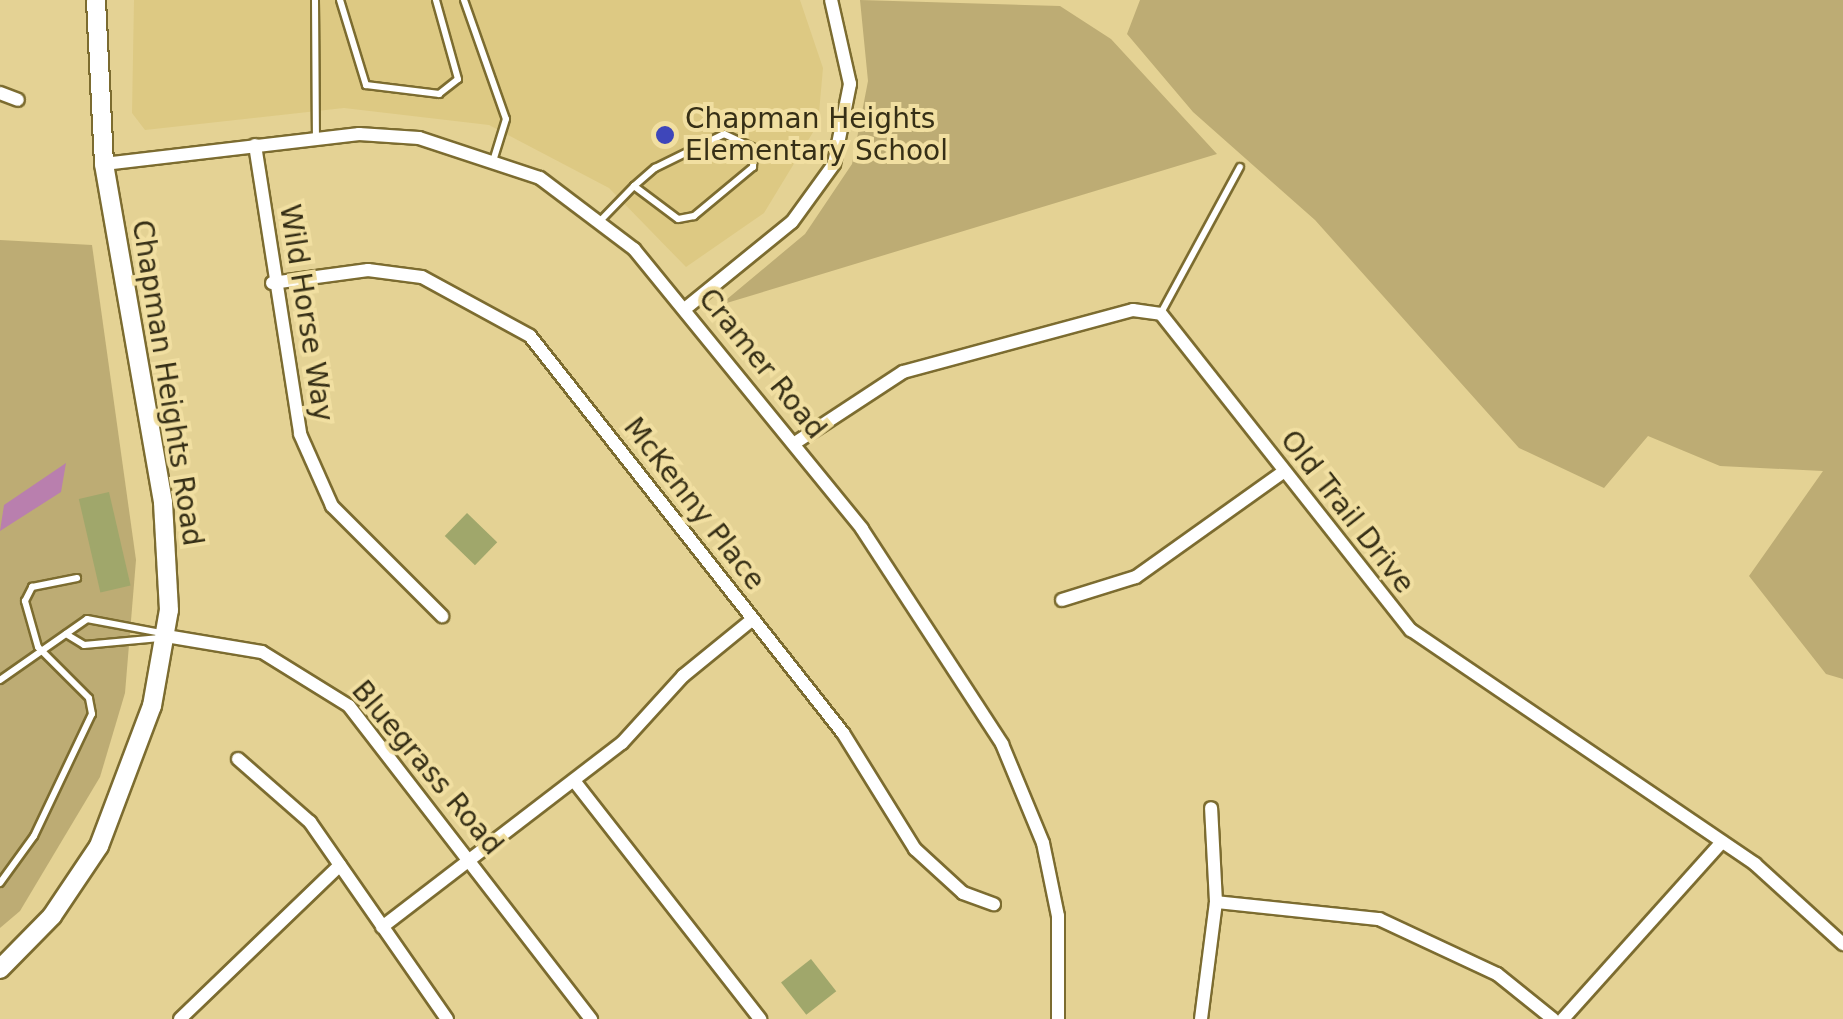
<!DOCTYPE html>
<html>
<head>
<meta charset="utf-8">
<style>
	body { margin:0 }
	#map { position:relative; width:1843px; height:1019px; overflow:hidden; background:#e4d294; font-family:"DejaVu Sans",sans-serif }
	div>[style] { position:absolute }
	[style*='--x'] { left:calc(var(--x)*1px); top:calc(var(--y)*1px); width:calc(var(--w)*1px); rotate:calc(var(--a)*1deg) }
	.built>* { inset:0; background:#ddc983 }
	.green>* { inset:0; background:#bdac74 }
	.water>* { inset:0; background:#b97fae }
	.building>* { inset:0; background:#a0a76b; transform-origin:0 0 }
	.roads { filter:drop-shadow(2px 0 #7c6c30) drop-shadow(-2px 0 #7c6c30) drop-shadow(0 2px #7c6c30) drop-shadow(0 -2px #7c6c30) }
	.lane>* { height:6px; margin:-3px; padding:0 3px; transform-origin:3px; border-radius:3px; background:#fff }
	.street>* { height:12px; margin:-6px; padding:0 6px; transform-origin:6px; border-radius:6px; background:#fff }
	.secondary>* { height:18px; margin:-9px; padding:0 9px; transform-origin:9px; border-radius:9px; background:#fff }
	.dots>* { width:28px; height:28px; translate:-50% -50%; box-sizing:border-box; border:5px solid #f1dfa1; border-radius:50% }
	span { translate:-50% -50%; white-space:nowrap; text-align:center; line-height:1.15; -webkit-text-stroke:8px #f1dfa1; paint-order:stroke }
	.poi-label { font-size:28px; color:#362f16 }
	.left { translate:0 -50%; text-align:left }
	.street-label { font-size:28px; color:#362f16 }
</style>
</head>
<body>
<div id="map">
	<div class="built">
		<i style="clip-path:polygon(134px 0,800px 0,823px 68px,818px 124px,764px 213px,686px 267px,609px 188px,489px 125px,344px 108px,145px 130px,132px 113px)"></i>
	</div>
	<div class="green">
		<i style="clip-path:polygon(860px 0,1060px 6px,1111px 39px,1217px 154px,720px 305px,805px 234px,852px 164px,868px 81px)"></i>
		<i style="clip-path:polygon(1140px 0,1843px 0,1843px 679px,1826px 674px,1749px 576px,1823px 471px,1720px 466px,1648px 436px,1604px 488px,1519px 448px,1315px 220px,1193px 112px,1127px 34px)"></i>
		<i style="clip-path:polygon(0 240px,92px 245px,136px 560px,125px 693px,100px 777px,20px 911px,0 928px)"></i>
	</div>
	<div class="water">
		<i style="clip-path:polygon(66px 463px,61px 492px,0 531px,4px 505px)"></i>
	</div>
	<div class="building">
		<i style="left:109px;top:492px;width:96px;height:31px;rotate:77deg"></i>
		<i style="left:467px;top:513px;width:42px;height:32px;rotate:44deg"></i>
		<i style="left:811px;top:959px;width:41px;height:38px;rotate:52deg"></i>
	</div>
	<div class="roads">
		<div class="lane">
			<i style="--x:315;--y:0;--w:138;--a:89.6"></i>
			<i style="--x:340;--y:0;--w:89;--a:73"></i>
			<i style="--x:366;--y:85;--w:74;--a:7"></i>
			<i style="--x:439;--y:94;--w:24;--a:-38"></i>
			<i style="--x:458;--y:79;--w:82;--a:-105.6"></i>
			<i style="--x:464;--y:0;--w:126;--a:70.6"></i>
			<i style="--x:506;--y:119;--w:41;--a:107.1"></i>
			<i style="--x:601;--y:220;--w:47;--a:-45.9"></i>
			<i style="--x:634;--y:186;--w:28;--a:-41"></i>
			<i style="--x:655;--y:168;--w:77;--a:-26.2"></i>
			<i style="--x:724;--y:134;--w:33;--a:25"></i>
			<i style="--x:754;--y:148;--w:19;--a:93"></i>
			<i style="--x:753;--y:167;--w:77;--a:140.3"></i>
			<i style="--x:694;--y:216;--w:16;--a:169"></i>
			<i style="--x:678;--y:219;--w:55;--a:-143.1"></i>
			<i style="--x:1161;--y:313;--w:166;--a:-61.6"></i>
			<i style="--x:66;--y:634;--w:21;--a:31"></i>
			<i style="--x:84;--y:645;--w:76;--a:-5.3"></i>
			<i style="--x:0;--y:680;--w:106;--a:-35"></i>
			<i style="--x:87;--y:619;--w:75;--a:10.7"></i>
			<i style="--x:0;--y:883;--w:58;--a:-54.1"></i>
			<i style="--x:34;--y:836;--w:135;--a:-64.6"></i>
			<i style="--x:92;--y:714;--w:16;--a:-101"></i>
			<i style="--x:89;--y:698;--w:72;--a:-135"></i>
			<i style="--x:38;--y:647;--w:48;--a:-105.8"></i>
			<i style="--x:25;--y:601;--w:16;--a:-63"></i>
			<i style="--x:32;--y:587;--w:46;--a:-11.3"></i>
		</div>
		<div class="street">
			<i style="--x:0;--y:93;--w:19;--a:21"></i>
			<i style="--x:255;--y:145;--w:292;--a:81.1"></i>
			<i style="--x:300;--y:434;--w:79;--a:66"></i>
			<i style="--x:332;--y:506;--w:156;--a:45"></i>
			<i style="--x:104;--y:164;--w:257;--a:-6.7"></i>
			<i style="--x:359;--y:134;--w:60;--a:3.8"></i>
			<i style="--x:419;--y:138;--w:127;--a:18.3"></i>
			<i style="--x:540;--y:178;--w:118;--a:37.1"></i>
			<i style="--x:634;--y:249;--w:361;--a:50.8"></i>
			<i style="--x:862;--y:529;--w:257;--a:56.9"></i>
			<i style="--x:1002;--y:744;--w:107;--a:67.5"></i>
			<i style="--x:1043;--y:843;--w:75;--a:78.4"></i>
			<i style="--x:1058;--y:916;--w:103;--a:90"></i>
			<i style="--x:272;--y:283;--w:97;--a:-7.7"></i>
			<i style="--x:368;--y:270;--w:54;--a:7.4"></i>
			<i style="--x:422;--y:277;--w:123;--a:28.6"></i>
			<i style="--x:530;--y:336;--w:506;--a:51.75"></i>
			<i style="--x:843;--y:733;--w:137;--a:58.2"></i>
			<i style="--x:915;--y:849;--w:65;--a:42.5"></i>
			<i style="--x:963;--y:893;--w:33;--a:20"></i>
			<i style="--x:686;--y:308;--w:136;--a:-39.1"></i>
			<i style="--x:792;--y:222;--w:72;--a:-54.1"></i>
			<i style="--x:834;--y:164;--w:82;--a:-78.7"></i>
			<i style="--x:850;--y:84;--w:86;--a:-102.7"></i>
			<i style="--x:795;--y:443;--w:129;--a:-33.3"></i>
			<i style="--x:903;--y:372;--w:238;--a:-15.1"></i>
			<i style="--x:1133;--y:310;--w:28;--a:8"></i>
			<i style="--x:1161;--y:314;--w:403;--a:51.7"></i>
			<i style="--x:1411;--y:630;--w:416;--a:34.2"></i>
			<i style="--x:1755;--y:864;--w:119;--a:42.3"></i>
			<i style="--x:1062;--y:600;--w:77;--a:-17.3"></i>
			<i style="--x:1136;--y:577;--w:181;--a:-35.5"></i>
			<i style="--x:166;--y:636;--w:97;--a:9.5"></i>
			<i style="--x:262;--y:652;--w:102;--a:31.8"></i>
			<i style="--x:349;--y:706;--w:396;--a:52.3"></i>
			<i style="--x:238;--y:759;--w:96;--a:41.2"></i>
			<i style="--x:310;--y:822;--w:240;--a:55.2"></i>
			<i style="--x:575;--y:782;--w:301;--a:52"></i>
			<i style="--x:1216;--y:902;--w:164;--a:6"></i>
			<i style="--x:1379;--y:919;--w:130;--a:25"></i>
			<i style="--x:1497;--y:974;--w:72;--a:38.8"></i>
			<i style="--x:382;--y:927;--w:302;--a:-37.5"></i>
			<i style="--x:622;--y:743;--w:91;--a:-47.7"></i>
			<i style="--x:683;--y:676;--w:90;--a:-39.2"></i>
			<i style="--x:180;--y:1019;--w:222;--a:-43.9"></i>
			<i style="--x:1201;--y:1019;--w:118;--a:-82.7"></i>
			<i style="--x:1216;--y:902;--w:94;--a:-93"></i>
			<i style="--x:1563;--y:1019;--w:238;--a:-48.1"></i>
		</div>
		<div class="secondary">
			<i style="--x:0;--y:969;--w:74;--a:-45.5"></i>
			<i style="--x:52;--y:916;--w:84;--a:-56.1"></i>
			<i style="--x:99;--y:846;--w:150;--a:-69.3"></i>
			<i style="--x:152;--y:706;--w:97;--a:-80"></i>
			<i style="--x:169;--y:610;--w:108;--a:-93.2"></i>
			<i style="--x:163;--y:502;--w:343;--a:-99.9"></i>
			<i style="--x:104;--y:164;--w:164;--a:-92.8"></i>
		</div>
	</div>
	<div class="dots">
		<i style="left:665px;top:135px;background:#3e46ba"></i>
	</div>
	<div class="poi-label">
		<span class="left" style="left:685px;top:135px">Chapman Heights<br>Elementary School</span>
	</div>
	<div class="street-label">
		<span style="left:306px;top:313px;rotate:81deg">Wild Horse Way</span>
		<span style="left:762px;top:364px;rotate:51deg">Cramer Road</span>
		<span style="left:167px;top:383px;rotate:81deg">Chapman Heights Road</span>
		<span style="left:694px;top:504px;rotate:52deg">McKenny Place</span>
		<span style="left:1347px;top:512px;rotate:52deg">Old Trail Drive</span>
		<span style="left:427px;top:768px;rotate:50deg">Bluegrass Road</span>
	</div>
</div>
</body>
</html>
